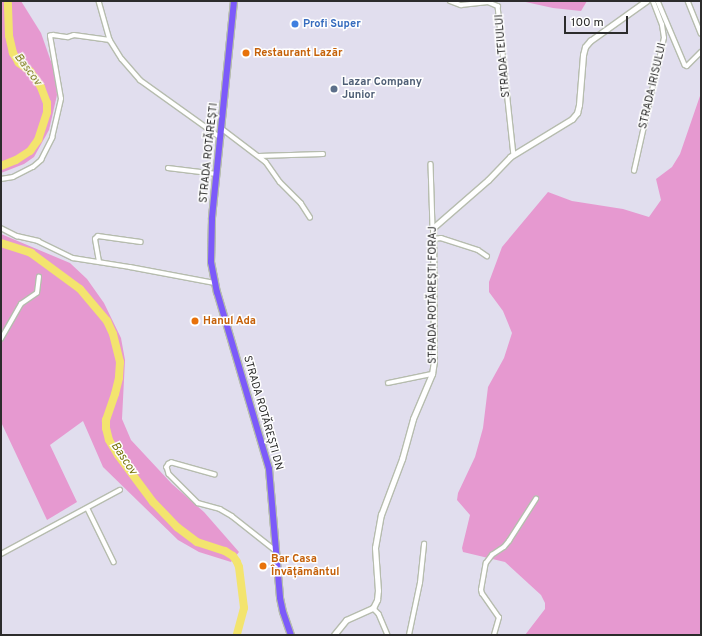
<!DOCTYPE html>
<html>
<head>
<meta charset="utf-8">
<style>
	body { margin:0 }
	#map { position:relative; width:702px; height:636px; overflow:hidden; background:#e1deee; font-family:Overpass,sans-serif }
	div>[style] { position:absolute }
	[style*='--x'] { left:calc(var(--x)*1px); top:calc(var(--y)*1px); width:calc(var(--w)*1px); rotate:calc(var(--a)*1deg) }
	.green>* { inset:0; background:#e699d0 }
	.river>* { height:8px; margin:-4px; padding:0 4px; transform-origin:4px; border-radius:4px; background:#f3e46e }
	.roads { filter:drop-shadow(1px 0 #b6bcae) drop-shadow(-1px 0 #b6bcae) drop-shadow(0 1px #b6bcae) drop-shadow(0 -1px #b6bcae) }
	.minor>* { height:3.5px; margin:-1.75px; padding:0 1.75px; transform-origin:1.75px; border-radius:1.75px; background:#fff }
	.tertiary>* { height:4.5px; margin:-2.25px; padding:0 2.25px; transform-origin:2.25px; border-radius:2.25px; background:#fff }
	.trunk>* { height:6px; margin:-3px; padding:0 3px; transform-origin:3px; border-radius:3px; background:#7c5afa }
	.dots>* { width:11px; height:11px; translate:-50% -50%; box-sizing:border-box; border:2px solid #fff; border-radius:50% }
	span { translate:-50% -50%; white-space:nowrap; text-align:center; line-height:1.15; -webkit-text-stroke:3px #fff; paint-order:stroke }
	.shop-label { font-size:11px; color:#366cbe; font-weight:700 }
	.left { translate:0 -50%; text-align:left }
	.food-label { font-size:11px; color:#c56008; font-weight:700 }
	.street-label { font-size:11px; color:#2c2c2c }
	.service-label { font-size:11px; color:#4e5e75; font-weight:700 }
	.water-label { font-size:12px; color:#77740b; font-style:italic }
	.frame { position:absolute; inset:0; border:2px solid #2c2c2c; pointer-events:none }
	.scale { position:absolute; left:564px; top:16px; width:64px; height:18px; box-sizing:border-box; border:2px solid #2c2c2c; border-top:0; padding-left:5px; font-size:12px; line-height:14px; white-space:nowrap; color:#2c2c2c; -webkit-text-stroke:3px #fff; paint-order:stroke }
</style>
</head>
<body>
<div id="map">
	<div class="green">
		<i style="clip-path:polygon(1px 1px,21px 1px,41px 33px,55px 73px,57px 95px,49px 130px,34px 157px,24px 164px,1px 173px)"></i>
		<i style="clip-path:polygon(521px 1px,587px 1px,581px 11px,553px 8px)"></i>
		<i style="clip-path:polygon(701px 93px,701px 635px,525px 635px,545px 609px,545px 603px,541px 595px,505px 562px,463px 552px,462px 548px,470px 515px,457px 500px,458px 493px,475px 457px,483px 428px,488px 387px,504px 358px,512px 333px,503px 311px,489px 292px,489px 282px,502px 247px,548px 192px,572px 201px,623px 209px,649px 217px,661px 200px,656px 179px,672px 167px,680px 154px)"></i>
		<i style="clip-path:polygon(1px 234px,70px 263px,87px 279px,104px 303px,121px 338px,125px 360px,122px 419px,131px 440px,172px 484px,204px 512px,239px 552px,231px 562px,199px 552px,178px 540px,103px 467px,83px 421px,50px 445px,77px 502px,47px 520px,1px 422px)"></i>
	</div>
	<div class="river">
		<i style="--x:1;--y:166;--w:16;--a:-22"></i>
		<i style="--x:16;--y:160;--w:17;--a:-33"></i>
		<i style="--x:30;--y:151;--w:14;--a:-54"></i>
		<i style="--x:38;--y:140;--w:29;--a:-72"></i>
		<i style="--x:47;--y:112;--w:9;--a:-90"></i>
		<i style="--x:47;--y:103;--w:17;--a:-111"></i>
		<i style="--x:41;--y:87;--w:19;--a:-125"></i>
		<i style="--x:30;--y:71;--w:14;--a:-144"></i>
		<i style="--x:19;--y:63;--w:12;--a:-121"></i>
		<i style="--x:13;--y:53;--w:18;--a:-103"></i>
		<i style="--x:9;--y:35;--w:34;--a:-92"></i>
		<i style="--x:1;--y:243;--w:32;--a:18"></i>
		<i style="--x:31;--y:253;--w:61;--a:36.3"></i>
		<i style="--x:80;--y:289;--w:42;--a:49.8"></i>
		<i style="--x:107;--y:321;--w:14;--a:65"></i>
		<i style="--x:113;--y:334;--w:29;--a:76"></i>
		<i style="--x:120;--y:362;--w:16;--a:94"></i>
		<i style="--x:119;--y:378;--w:16;--a:104"></i>
		<i style="--x:115;--y:394;--w:28;--a:109"></i>
		<i style="--x:106;--y:420;--w:8;--a:90"></i>
		<i style="--x:106;--y:428;--w:12;--a:76"></i>
		<i style="--x:109;--y:440;--w:17;--a:59"></i>
		<i style="--x:118;--y:455;--w:59;--a:53.3"></i>
		<i style="--x:153;--y:502;--w:35;--a:46"></i>
		<i style="--x:177;--y:527;--w:25;--a:37"></i>
		<i style="--x:197;--y:542;--w:29;--a:18"></i>
		<i style="--x:225;--y:551;--w:9;--a:32"></i>
		<i style="--x:233;--y:556;--w:7;--a:56"></i>
		<i style="--x:237;--y:562;--w:5;--a:68"></i>
		<i style="--x:239;--y:567;--w:41;--a:83"></i>
		<i style="--x:244;--y:608;--w:28;--a:105"></i>
	</div>
	<div class="roads">
		<div class="minor">
			<i style="--x:99;--y:1;--w:41;--a:74.2"></i>
			<i style="--x:450;--y:1;--w:12;--a:20"></i>
			<i style="--x:461;--y:5;--w:27;--a:-6"></i>
			<i style="--x:488;--y:2;--w:11;--a:22"></i>
			<i style="--x:498;--y:6;--w:150;--a:83.9"></i>
			<i style="--x:658;--y:1;--w:69;--a:67.1"></i>
			<i style="--x:685;--y:65;--w:2;--a:27"></i>
			<i style="--x:687;--y:66;--w:20;--a:-45"></i>
			<i style="--x:688;--y:1;--w:35;--a:68"></i>
			<i style="--x:221;--y:128;--w:56;--a:37.1"></i>
			<i style="--x:266;--y:162;--w:24;--a:55"></i>
			<i style="--x:280;--y:182;--w:30;--a:45"></i>
			<i style="--x:301;--y:203;--w:17;--a:57"></i>
			<i style="--x:259;--y:156;--w:64;--a:-1.8"></i>
			<i style="--x:431;--y:164;--w:64;--a:88.2"></i>
			<i style="--x:168;--y:168;--w:49;--a:7"></i>
			<i style="--x:634;--y:171;--w:136;--a:-77.3"></i>
			<i style="--x:664;--y:38;--w:13;--a:-99"></i>
			<i style="--x:662;--y:25;--w:26;--a:-111"></i>
			<i style="--x:1;--y:179;--w:12;--a:-9"></i>
			<i style="--x:13;--y:177;--w:22;--a:-27"></i>
			<i style="--x:33;--y:167;--w:11;--a:-41"></i>
			<i style="--x:41;--y:160;--w:25;--a:-63"></i>
			<i style="--x:52;--y:138;--w:40;--a:-77"></i>
			<i style="--x:61;--y:99;--w:64;--a:-99.9"></i>
			<i style="--x:50;--y:36;--w:3;--a:-18"></i>
			<i style="--x:53;--y:35;--w:15;--a:8"></i>
			<i style="--x:68;--y:37;--w:6;--a:-18"></i>
			<i style="--x:74;--y:35;--w:36;--a:8"></i>
			<i style="--x:110;--y:40;--w:22;--a:58"></i>
			<i style="--x:122;--y:59;--w:28;--a:49"></i>
			<i style="--x:140;--y:80;--w:100;--a:35.6"></i>
			<i style="--x:1;--y:228;--w:18;--a:27"></i>
			<i style="--x:17;--y:236;--w:22;--a:13"></i>
			<i style="--x:38;--y:241;--w:39;--a:26"></i>
			<i style="--x:73;--y:258;--w:58;--a:9"></i>
			<i style="--x:130;--y:267;--w:86;--a:10.7"></i>
			<i style="--x:433;--y:239;--w:8;--a:-7"></i>
			<i style="--x:441;--y:238;--w:39;--a:18"></i>
			<i style="--x:478;--y:250;--w:11;--a:34"></i>
			<i style="--x:99;--y:262;--w:23;--a:-100"></i>
			<i style="--x:95;--y:239;--w:4;--a:-45"></i>
			<i style="--x:98;--y:236;--w:43;--a:7.9"></i>
			<i style="--x:1;--y:339;--w:40;--a:-60.3"></i>
			<i style="--x:21;--y:304;--w:19;--a:-35"></i>
			<i style="--x:37;--y:293;--w:16;--a:-83"></i>
			<i style="--x:388;--y:383;--w:45;--a:-11.6"></i>
			<i style="--x:215;--y:475;--w:45;--a:-164.4"></i>
			<i style="--x:172;--y:463;--w:3;--a:162"></i>
			<i style="--x:169;--y:464;--w:4;--a:124"></i>
			<i style="--x:167;--y:467;--w:7;--a:74"></i>
			<i style="--x:169;--y:474;--w:41;--a:45"></i>
			<i style="--x:198;--y:503;--w:23;--a:15"></i>
			<i style="--x:220;--y:509;--w:14;--a:30"></i>
			<i style="--x:232;--y:516;--w:55;--a:38.3"></i>
			<i style="--x:88;--y:509;--w:59;--a:63.9"></i>
			<i style="--x:1;--y:554;--w:135;--a:-28.3"></i>
			<i style="--x:373;--y:608;--w:8;--a:45"></i>
			<i style="--x:379;--y:614;--w:23;--a:67"></i>
			<i style="--x:409;--y:635;--w:53;--a:-78.1"></i>
			<i style="--x:420;--y:583;--w:39;--a:-84"></i>
			<i style="--x:494;--y:635;--w:18;--a:-74"></i>
			<i style="--x:499;--y:618;--w:29;--a:-125"></i>
			<i style="--x:482;--y:594;--w:4;--a:-104"></i>
			<i style="--x:481;--y:590;--w:27;--a:-80"></i>
			<i style="--x:486;--y:563;--w:10;--a:-53"></i>
			<i style="--x:492;--y:555;--w:14;--a:-34"></i>
			<i style="--x:504;--y:547;--w:8;--a:-50"></i>
			<i style="--x:509;--y:541;--w:50;--a:-57.3"></i>
		</div>
		<div class="tertiary">
			<i style="--x:334;--y:635;--w:19;--a:-51"></i>
			<i style="--x:346;--y:620;--w:30;--a:-24"></i>
			<i style="--x:373;--y:608;--w:9;--a:-63"></i>
			<i style="--x:377;--y:600;--w:9;--a:-84"></i>
			<i style="--x:378;--y:591;--w:43;--a:-94"></i>
			<i style="--x:375;--y:548;--w:34;--a:-80"></i>
			<i style="--x:381;--y:515;--w:60;--a:-69.4"></i>
			<i style="--x:402;--y:459;--w:41;--a:-74.6"></i>
			<i style="--x:413;--y:419;--w:49;--a:-67.1"></i>
			<i style="--x:432;--y:374;--w:12;--a:-81"></i>
			<i style="--x:434;--y:362;--w:134;--a:-90.4"></i>
			<i style="--x:433;--y:228;--w:73;--a:-41.1"></i>
			<i style="--x:488;--y:180;--w:32;--a:-46"></i>
			<i style="--x:510;--y:157;--w:73;--a:-31.5"></i>
			<i style="--x:572;--y:119;--w:8;--a:-50"></i>
			<i style="--x:577;--y:113;--w:8;--a:-76"></i>
			<i style="--x:579;--y:105;--w:50;--a:-85.4"></i>
			<i style="--x:583;--y:55;--w:8;--a:-76"></i>
			<i style="--x:585;--y:47;--w:8;--a:-50"></i>
			<i style="--x:590;--y:41;--w:69;--a:-35.5"></i>
		</div>
		<div class="trunk">
			<i style="--x:234;--y:1;--w:219;--a:95.8"></i>
			<i style="--x:212;--y:219;--w:43;--a:91.3"></i>
			<i style="--x:211;--y:262;--w:31;--a:79"></i>
			<i style="--x:217;--y:292;--w:184;--a:73.6"></i>
			<i style="--x:269;--y:469;--w:129;--a:85.1"></i>
			<i style="--x:280;--y:598;--w:14;--a:78"></i>
			<i style="--x:283;--y:612;--w:24;--a:71"></i>
		</div>
	</div>
	<div class="dots">
		<i style="left:295px;top:24px;background:#3f7fe0"></i>
		<i style="left:246px;top:53px;background:#e8710a"></i>
		<i style="left:334px;top:89px;background:#5c6f8a"></i>
		<i style="left:195px;top:321px;background:#e8710a"></i>
		<i style="left:263px;top:566px;background:#e8710a"></i>
	</div>
	<div class="shop-label">
		<span class="left" style="left:303px;top:24px">Profi Super</span>
	</div>
	<div class="food-label">
		<span class="left" style="left:254px;top:53px">Restaurant Lazăr</span>
		<span class="left" style="left:203px;top:321px">Hanul Ada</span>
		<span class="left" style="left:271px;top:566px">Bar Casa<br>Învățământul</span>
	</div>
	<div class="street-label">
		<span style="left:503px;top:56px;rotate:-95deg">STRADA TEIULUI</span>
		<span style="left:653px;top:86px;rotate:-77deg">STRADA IRISULUI</span>
		<span style="left:209px;top:153px;rotate:-84deg">STRADA ROTĂREȘTI</span>
		<span style="left:433px;top:295px;rotate:-90deg">STRADA ROTĂREȘTI FORAJ</span>
		<span style="left:263px;top:413px;rotate:74deg">STRADA ROTĂREȘTI DN</span>
	</div>
	<div class="service-label">
		<span class="left" style="left:342px;top:89px">Lazar Company<br>Junior</span>
	</div>
	<div class="water-label">
		<span style="left:27px;top:70px;rotate:53deg">Bascov</span>
		<span style="left:123px;top:459px;rotate:56deg">Bascov</span>
	</div>
	<div class="frame"></div>
	<div class="scale">100 m</div>
</div>
</body>
</html>
